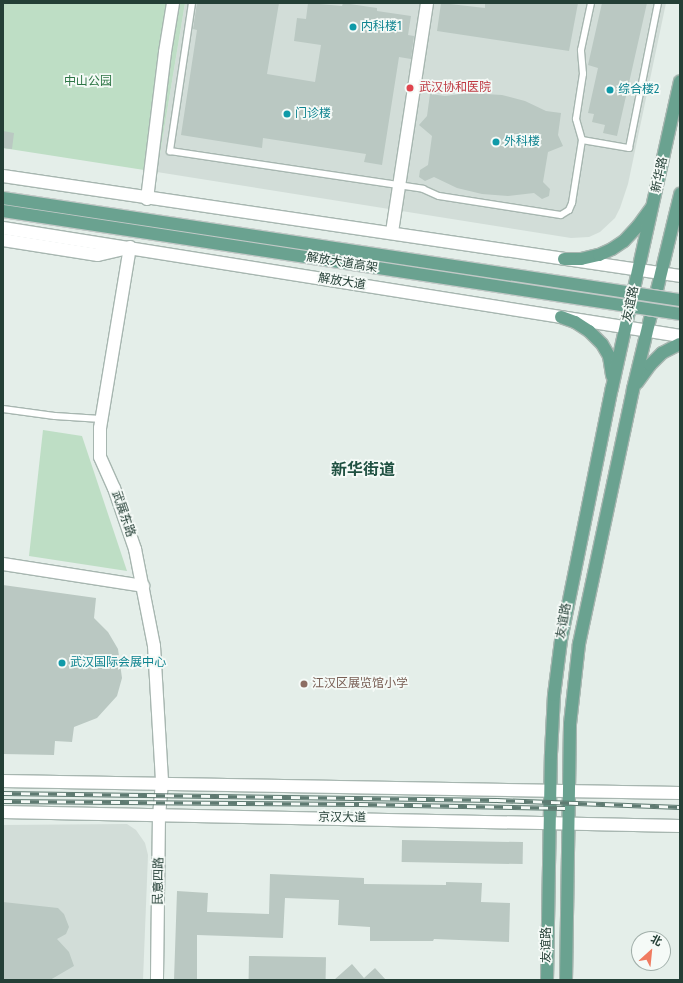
<!DOCTYPE html>
<html>
<head>
<meta charset="utf-8">
<style>
	body { margin:0 }
	#map { position:relative; width:683px; height:983px; overflow:hidden; background:#e4eee9; font-family:"Fira Sans Condensed","Noto Sans SC",sans-serif }
	div>[style] { position:absolute }
	[style*='--x'] { left:calc(var(--x)*1px); top:calc(var(--y)*1px); width:calc(var(--w)*1px); rotate:calc(var(--a)*1deg) }
	.built>* { inset:0; background:#d2ddd8 }
	.green>* { inset:0; background:#bedec5 }
	.building>* { inset:0; background:#bac8c2; transform-origin:0 0 }
	.roads { filter:drop-shadow(1px 0 #a7b6b0) drop-shadow(-1px 0 #a7b6b0) drop-shadow(0 1px #a7b6b0) drop-shadow(0 -1px #a7b6b0) }
	.lane>* { height:6px; margin:-3px; padding:0 3px; transform-origin:3px; border-radius:3px; background:#fff }
	.street>* { height:12px; margin:-6px; padding:0 6px; transform-origin:6px; border-radius:6px; background:#fff }
	.secondary>* { height:12px; margin:-6px; padding:0 6px; transform-origin:6px; border-radius:6px; background:#fff }
	.primary>* { height:12px; margin:-6px; padding:0 6px; transform-origin:6px; border-radius:6px; background:#6aa290 }
	.rail>* { height:4.5px; margin-top:-2.25px; transform-origin:0; background:repeating-linear-gradient(90deg,#f5faf7 0 9px,#5e7a71 0 18px); box-sizing:border-box; border-block:1px solid #5e7a71 }
	.bridges { filter:drop-shadow(1px 0 #c2c9c7) drop-shadow(-1px 0 #c2c9c7) drop-shadow(0 1px #c2c9c7) drop-shadow(0 -1px #c2c9c7) }
	.primary-bridge>* { height:12px; margin:-6px; padding:0 6px; transform-origin:6px; border-radius:6px; background:#6aa290 }
	.dots>* { width:11px; height:11px; translate:-50% -50%; box-sizing:border-box; border:2px solid #f5faf7; border-radius:50% }
	span { translate:-50% -50%; white-space:nowrap; text-align:center; line-height:1.15; -webkit-text-stroke:3.5px #f5faf7; paint-order:stroke }
	.culture-label { font-size:12px; color:#0d838f }
	.left { translate:0 -50%; text-align:left }
	.park-label { font-size:12px; color:#2e7646 }
	.health-label { font-size:12px; color:#be3a42 }
	.street-label { font-size:12px; color:#243f36 }
	.education-label { font-size:12px; color:#785e54 }
	.district-label { font-size:16px; color:#205142; font-weight:700 }
	.frame { position:absolute; inset:0; border:4px solid #243f36; pointer-events:none }
	.north { position:absolute; left:631px; top:931px; width:40px; height:40px; box-sizing:border-box; background:#f5faf7; border:1px solid #a1afaa; border-radius:50%; rotate:27deg; font-size:11px; font-weight:700; line-height:16px; text-align:center; color:#243f36 }
	.north::after { content:''; display:block; margin:auto; width:14px; height:18px; background:#f07b60; clip-path:polygon(50% 0,100% 100%,50% 72%,0 100%) }
</style>
</head>
<body>
<div id="map">
	<div class="built">
		<i style="clip-path:polygon(185px 3px,666px 3px,628px 184px,620px 208px,615px 218px,600px 232px,589px 237px,571px 238px,157px 172px)"></i>
		<i style="clip-path:polygon(127px 824px,136px 830px,145px 843px,148px 855px,143px 980px,3px 980px,3px 825px)"></i>
	</div>
	<div class="green">
		<i style="clip-path:polygon(3px 3px,185px 3px,157px 172px,3px 148px)"></i>
		<i style="clip-path:polygon(43px 430px,82px 436px,127px 571px,29px 556px)"></i>
	</div>
	<div class="building">
		<i style="clip-path:polygon(197px 3px,279px 3px,267px 74px,315px 82px,321px 45px,294px 41px,297px 18px,306px 19px,308px 3px,342px 6px,343px 3px,377px 8px,377px 11px,411px 16px,408px 35px,414px 36px,411px 59px,399px 57px,382px 165px,364px 162px,366px 154px,263px 138px,262px 148px,181px 135px,197px 30px,193px 29px)"></i>
		<i style="clip-path:polygon(441px 3px,485px 8px,485px 3px,578px 3px,569px 51px,437px 31px)"></i>
		<i style="clip-path:polygon(602px 3px,647px 3px,617px 136px,603px 133px,605px 125px,592px 122px,594px 114px,588px 113px,598px 68px,588px 65px)"></i>
		<i style="clip-path:polygon(468px 93px,502px 95px,525px 101px,546px 111px,561px 113px,558px 135px,563px 146px,548px 152px,543px 182px,550px 189px,549px 196px,542px 199px,534px 193px,508px 196px,482px 194px,457px 188px,434px 177px,425px 181px,419px 177px,420px 170px,428px 165px,432px 136px,419px 125px,427px 116px,430px 94px,445px 96px)"></i>
		<i style="clip-path:polygon(3px 131px,14px 133px,12px 149px,3px 148px)"></i>
		<i style="clip-path:polygon(3px 585px,96px 598px,94px 618px,108px 632px,118px 649px,122px 678px,117px 696px,97px 718px,74px 727px,72px 742px,55px 741px,54px 755px,3px 754px)"></i>
		<i style="left:402px;top:840px;width:121px;height:22px;rotate:1deg"></i>
		<i style="clip-path:polygon(270px 874px,364px 878px,364px 884px,446px 885px,446px 882px,482px 883px,481px 902px,510px 903px,509px 942px,434px 939px,433px 941px,370px 941px,370px 927px,338px 925px,339px 900px,285px 898px,283px 938px,197px 935px,197px 980px,174px 980px,177px 891px,208px 893px,207px 912px,269px 914px)"></i>
		<i style="clip-path:polygon(3px 902px,58px 908px,64px 914px,69px 927px,66px 934px,57px 939px,69px 952px,74px 966px,50px 980px,3px 980px)"></i>
		<i style="left:249px;top:956px;width:77px;height:24px;rotate:1deg"></i>
		<i style="clip-path:polygon(352px 964px,364px 978px,375px 968px,386px 980px,334px 980px)"></i>
	</div>
	<div class="roads">
		<div class="lane">
			<i style="--x:192;--y:3;--w:150;--a:98.5"></i>
			<i style="--x:170;--y:151;--w:256;--a:8.5"></i>
			<i style="--x:423;--y:189;--w:17;--a:24"></i>
			<i style="--x:439;--y:196;--w:123;--a:8.9"></i>
			<i style="--x:561;--y:215;--w:9;--a:-32"></i>
			<i style="--x:569;--y:210;--w:8;--a:-67"></i>
			<i style="--x:572;--y:203;--w:64;--a:-81"></i>
			<i style="--x:582;--y:140;--w:22;--a:-106"></i>
			<i style="--x:576;--y:119;--w:46;--a:-81.2"></i>
			<i style="--x:583;--y:74;--w:24;--a:-95"></i>
			<i style="--x:581;--y:50;--w:48;--a:-78"></i>
			<i style="--x:582;--y:140;--w:48;--a:9.7"></i>
			<i style="--x:629;--y:148;--w:148;--a:-78.7"></i>
			<i style="--x:3;--y:409;--w:52;--a:7.7"></i>
			<i style="--x:55;--y:416;--w:46;--a:3.7"></i>
		</div>
		<div class="street">
			<i style="--x:147;--y:199;--w:148;--a:-83"></i>
			<i style="--x:165;--y:52;--w:50;--a:-80.7"></i>
			<i style="--x:392;--y:232;--w:232;--a:-81.3"></i>
			<i style="--x:3;--y:240;--w:96;--a:9"></i>
			<i style="--x:98;--y:255;--w:31;--a:-13"></i>
			<i style="--x:3;--y:564;--w:142;--a:8.9"></i>
		</div>
		<div class="secondary">
			<i style="--x:3;--y:176;--w:684;--a:8.4"></i>
			<i style="--x:3;--y:228;--w:686;--a:9.06"></i>
			<i style="--x:130;--y:247;--w:183;--a:99.4"></i>
			<i style="--x:100;--y:428;--w:29;--a:90"></i>
			<i style="--x:100;--y:457;--w:34;--a:66"></i>
			<i style="--x:114;--y:488;--w:65;--a:71"></i>
			<i style="--x:135;--y:549;--w:99;--a:78.9"></i>
			<i style="--x:154;--y:646;--w:136;--a:86.6"></i>
			<i style="--x:162;--y:782;--w:32;--a:95"></i>
			<i style="--x:159;--y:814;--w:166;--a:90.7"></i>
			<i style="--x:3;--y:781;--w:677;--a:1.02"></i>
			<i style="--x:3;--y:812;--w:677;--a:1.18"></i>
		</div>
		<div class="primary">
			<i style="--x:564;--y:259;--w:17;--a:0"></i>
			<i style="--x:581;--y:259;--w:18;--a:-13"></i>
			<i style="--x:599;--y:255;--w:14;--a:-25"></i>
			<i style="--x:612;--y:249;--w:14;--a:-34"></i>
			<i style="--x:624;--y:241;--w:21;--a:-47"></i>
			<i style="--x:638;--y:226;--w:22;--a:-54"></i>
			<i style="--x:561;--y:317;--w:15;--a:20"></i>
			<i style="--x:575;--y:322;--w:17;--a:33"></i>
			<i style="--x:589;--y:331;--w:18;--a:45"></i>
			<i style="--x:602;--y:344;--w:14;--a:60"></i>
			<i style="--x:609;--y:356;--w:20;--a:81"></i>
			<i style="--x:637;--y:383;--w:22;--a:-54"></i>
			<i style="--x:650;--y:365;--w:17;--a:-45"></i>
			<i style="--x:662;--y:353;--w:20;--a:-27"></i>
			<i style="--x:547;--y:980;--w:226;--a:-89"></i>
			<i style="--x:551;--y:754;--w:59;--a:-87.1"></i>
			<i style="--x:554;--y:695;--w:55;--a:-82.7"></i>
			<i style="--x:561;--y:640;--w:257;--a:-78.6"></i>
			<i style="--x:612;--y:388;--w:314;--a:-77.5"></i>
			<i style="--x:566;--y:980;--w:256;--a:-89.1"></i>
			<i style="--x:570;--y:724;--w:81;--a:-83.6"></i>
			<i style="--x:579;--y:644;--w:261;--a:-78"></i>
			<i style="--x:633;--y:389;--w:201;--a:-76.4"></i>
		</div>
	</div>
	<div class="rail">
		<i style="--x:3;--y:793;--w:494;--a:0.8"></i>
		<i style="--x:497;--y:800;--w:183;--a:2.2"></i>
		<i style="--x:3;--y:801;--w:356;--a:0.5"></i>
		<i style="--x:359;--y:804;--w:206;--a:1.1"></i>
	</div>
	<div class="bridges">
		<div class="primary-bridge">
			<i style="--x:3;--y:198;--w:685;--a:8.57"></i>
			<i style="--x:3;--y:211;--w:685;--a:8.65"></i>
		</div>
	</div>
	<div class="dots">
		<i style="left:353px;top:27px;background:#0f9aa8"></i>
		<i style="left:410px;top:88px;background:#e0444e"></i>
		<i style="left:610px;top:90px;background:#0f9aa8"></i>
		<i style="left:287px;top:114px;background:#0f9aa8"></i>
		<i style="left:496px;top:142px;background:#0f9aa8"></i>
		<i style="left:62px;top:663px;background:#0f9aa8"></i>
		<i style="left:304px;top:684px;background:#8d6e63"></i>
	</div>
	<div class="culture-label">
		<span class="left" style="left:361px;top:27px">内科楼1</span>
		<span class="left" style="left:618px;top:90px">综合楼2</span>
		<span class="left" style="left:295px;top:114px">门诊楼</span>
		<span class="left" style="left:504px;top:142px">外科楼</span>
		<span class="left" style="left:70px;top:663px">武汉国际会展中心</span>
	</div>
	<div class="park-label">
		<span style="left:88px;top:82px">中山公园</span>
	</div>
	<div class="health-label">
		<span class="left" style="left:419px;top:88px">武汉协和医院</span>
	</div>
	<div class="street-label">
		<span style="left:660px;top:175px;rotate:-78deg">新华路</span>
		<span style="left:342px;top:263px;rotate:9deg">解放大道高架</span>
		<span style="left:342px;top:282px;rotate:9deg">解放大道</span>
		<span style="left:631px;top:304px;rotate:-77deg">友谊路</span>
		<span style="left:123px;top:514px;rotate:71deg">武展东路</span>
		<span style="left:564px;top:621px;rotate:-80deg">友谊路</span>
		<span style="left:342px;top:818px;rotate:1deg">京汉大道</span>
		<span style="left:159px;top:881px;rotate:-89deg">民意四路</span>
		<span style="left:547px;top:945px;rotate:-90deg">友谊路</span>
	</div>
	<div class="education-label">
		<span class="left" style="left:312px;top:684px">江汉区展览馆小学</span>
	</div>
	<div class="district-label">
		<span style="left:363px;top:470px">新华街道</span>
	</div>
	<div class="frame"></div>
	<div class="north">北</div>
</div>
</body>
</html>
